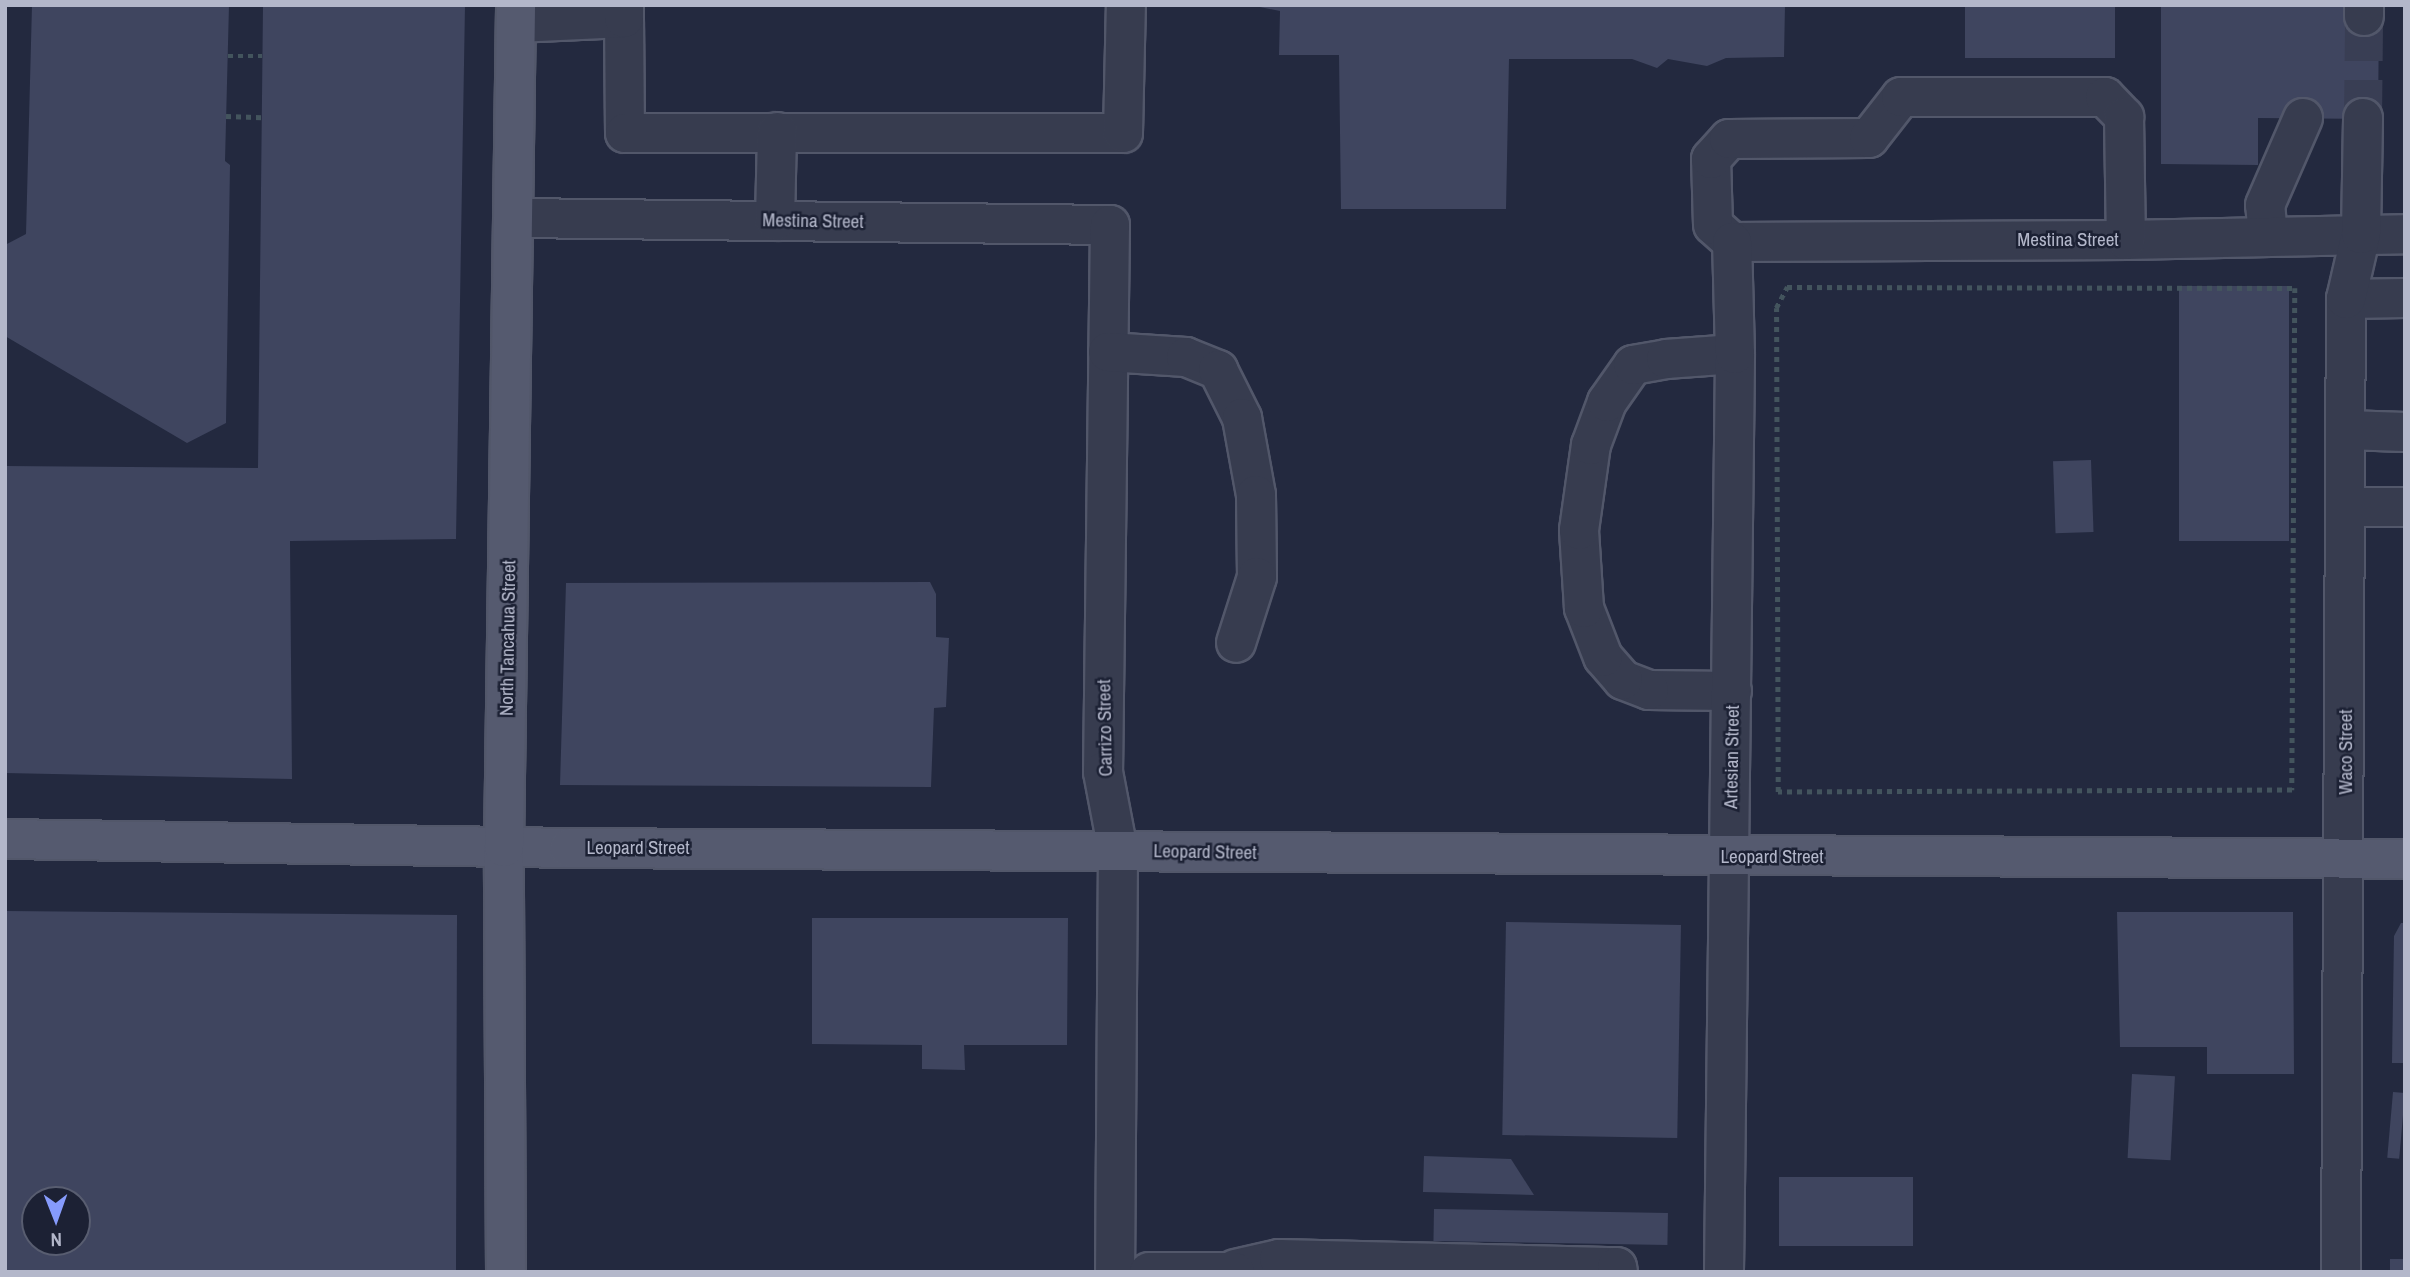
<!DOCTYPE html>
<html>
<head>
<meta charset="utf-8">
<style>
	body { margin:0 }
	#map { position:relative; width:2410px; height:1277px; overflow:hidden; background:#23293f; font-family:"Archivo Narrow",sans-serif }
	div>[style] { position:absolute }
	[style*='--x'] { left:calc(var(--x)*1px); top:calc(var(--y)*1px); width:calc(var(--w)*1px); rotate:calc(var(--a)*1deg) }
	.building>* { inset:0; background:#3f455f; transform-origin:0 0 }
	.minor-tunnel>* { height:38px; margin-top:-19px; transform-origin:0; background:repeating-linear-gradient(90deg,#393e54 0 38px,transparent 0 57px) }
	.path>* { height:4.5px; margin-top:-2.25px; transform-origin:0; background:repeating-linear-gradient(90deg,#43545d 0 5px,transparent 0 10px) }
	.roads { filter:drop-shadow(2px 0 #52576a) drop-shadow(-2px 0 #52576a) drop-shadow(0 2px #52576a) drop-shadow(0 -2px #52576a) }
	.minor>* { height:38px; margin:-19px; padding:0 19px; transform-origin:19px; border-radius:19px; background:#373c4f }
	.major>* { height:38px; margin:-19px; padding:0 19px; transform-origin:19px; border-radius:19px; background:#555a6f }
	span { translate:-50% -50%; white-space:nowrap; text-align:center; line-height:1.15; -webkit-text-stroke:5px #1c2134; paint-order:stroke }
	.street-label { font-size:19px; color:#b3b7ca }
	.frame { position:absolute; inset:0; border:7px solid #b3b7ca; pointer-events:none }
	.north { position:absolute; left:21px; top:1186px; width:70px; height:70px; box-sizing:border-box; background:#1c2134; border:2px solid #585d70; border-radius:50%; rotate:179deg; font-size:19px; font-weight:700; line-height:28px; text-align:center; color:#b3b7ca }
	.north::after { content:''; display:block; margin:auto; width:24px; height:32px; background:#869bfc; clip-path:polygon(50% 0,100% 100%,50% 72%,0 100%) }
</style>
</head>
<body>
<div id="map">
	<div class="building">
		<i style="clip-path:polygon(32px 5px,229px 5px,225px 161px,230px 165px,226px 423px,187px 443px,5px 336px,5px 245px,26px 234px)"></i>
		<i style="clip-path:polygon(263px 5px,465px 5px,456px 539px,290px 541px,292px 779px,5px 773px,5px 466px,258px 468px)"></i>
		<i style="clip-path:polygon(1250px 5px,1785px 5px,1784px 57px,1726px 58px,1707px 66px,1668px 59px,1657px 68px,1632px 59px,1509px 59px,1506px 209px,1341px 209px,1339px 55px,1279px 55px,1280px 11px)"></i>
		<i style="left:1965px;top:5px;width:150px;height:53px"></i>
		<i style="clip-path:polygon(2161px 5px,2345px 5px,2379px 16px,2378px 119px,2258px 118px,2258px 165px,2161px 164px)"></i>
		<i style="left:2179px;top:286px;width:110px;height:255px"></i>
		<i style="left:2091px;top:460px;width:72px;height:38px;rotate:88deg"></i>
		<i style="clip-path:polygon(930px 582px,936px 594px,936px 637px,949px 638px,946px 707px,934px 708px,931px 787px,560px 785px,566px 583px)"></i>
		<i style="clip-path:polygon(evenodd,5px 911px,457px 915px,456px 1272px,5px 1272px,5px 911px,35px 1200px,77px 1200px,77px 1242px,35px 1242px,35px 1200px)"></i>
		<i style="clip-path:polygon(2117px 912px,2293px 912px,2294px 1074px,2207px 1074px,2207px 1047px,2120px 1047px)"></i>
		<i style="clip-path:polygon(812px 918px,1068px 918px,1067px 1045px,964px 1045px,965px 1070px,922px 1069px,922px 1045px,812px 1044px)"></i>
		<i style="left:1506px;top:922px;width:175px;height:213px;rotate:1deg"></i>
		<i style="clip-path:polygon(2401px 923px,2405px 923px,2405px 1063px,2392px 1063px,2394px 936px)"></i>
		<i style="left:2132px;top:1074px;width:43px;height:84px;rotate:3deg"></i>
		<i style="left:2393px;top:1092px;width:12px;height:66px;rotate:5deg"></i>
		<i style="clip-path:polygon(1424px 1156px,1511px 1159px,1534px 1195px,1423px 1192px)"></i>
		<i style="left:1779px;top:1177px;width:134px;height:69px"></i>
		<i style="left:1434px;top:1209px;width:234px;height:32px;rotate:1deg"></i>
		<i style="left:2390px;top:1259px;width:15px;height:13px"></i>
	</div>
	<div class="minor-tunnel">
		<i style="--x:2363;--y:118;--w:102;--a:-89.4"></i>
	</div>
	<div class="path">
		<i style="--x:228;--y:56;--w:34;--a:0"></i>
		<i style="--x:226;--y:116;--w:36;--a:2"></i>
		<i style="--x:1787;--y:287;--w:508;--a:0.11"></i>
		<i style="--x:2295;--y:288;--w:502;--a:90.34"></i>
		<i style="--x:2292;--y:790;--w:514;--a:179.78"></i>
		<i style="--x:1778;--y:792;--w:484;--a:-90.2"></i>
		<i style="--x:1776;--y:308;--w:24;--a:-62"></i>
	</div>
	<div class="roads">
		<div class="minor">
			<i style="--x:2364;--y:16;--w:11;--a:-90"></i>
			<i style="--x:624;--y:18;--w:115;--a:89.5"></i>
			<i style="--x:625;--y:133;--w:498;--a:0"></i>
			<i style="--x:1123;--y:133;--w:128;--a:-88.7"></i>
			<i style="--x:516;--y:23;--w:108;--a:-2.7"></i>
			<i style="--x:624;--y:18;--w:13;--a:-90"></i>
			<i style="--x:515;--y:218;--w:595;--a:0.67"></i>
			<i style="--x:1110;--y:225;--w:547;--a:90.73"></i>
			<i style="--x:1103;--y:772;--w:80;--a:79.2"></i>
			<i style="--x:1118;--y:851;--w:421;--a:90.4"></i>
			<i style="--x:775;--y:221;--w:89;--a:-88.7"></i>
			<i style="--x:2268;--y:237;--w:32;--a:-95"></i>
			<i style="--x:2265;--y:205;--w:95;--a:-66.4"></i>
			<i style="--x:1732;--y:242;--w:394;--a:-0.3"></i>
			<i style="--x:2126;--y:240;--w:279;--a:-1.2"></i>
			<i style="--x:1732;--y:242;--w:25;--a:-138"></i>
			<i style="--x:1713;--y:225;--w:66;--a:-91.7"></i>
			<i style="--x:1711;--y:159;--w:27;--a:-48"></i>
			<i style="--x:1729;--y:139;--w:140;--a:-0.4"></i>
			<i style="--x:1869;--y:138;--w:52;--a:-52"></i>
			<i style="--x:1901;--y:97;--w:204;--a:0"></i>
			<i style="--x:2105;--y:97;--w:28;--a:46"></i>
			<i style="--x:2124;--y:117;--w:123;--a:89.1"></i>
			<i style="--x:2346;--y:299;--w:59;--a:-1"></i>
			<i style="--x:1108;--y:352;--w:78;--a:3.7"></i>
			<i style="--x:1186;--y:357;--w:35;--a:22"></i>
			<i style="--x:1218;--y:370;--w:54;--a:63.4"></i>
			<i style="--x:1242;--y:418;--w:78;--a:79.7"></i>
			<i style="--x:1256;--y:495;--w:82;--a:89.3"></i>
			<i style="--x:1257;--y:577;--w:69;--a:107.7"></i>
			<i style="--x:2346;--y:430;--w:59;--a:1.9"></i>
			<i style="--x:2346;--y:507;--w:59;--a:0"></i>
			<i style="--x:1732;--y:691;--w:83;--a:-179.3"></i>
			<i style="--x:1649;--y:690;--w:28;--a:-159"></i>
			<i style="--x:1623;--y:680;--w:30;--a:-131"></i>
			<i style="--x:1603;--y:657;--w:53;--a:-111.2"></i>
			<i style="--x:1584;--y:608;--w:78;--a:-93.7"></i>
			<i style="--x:1579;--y:530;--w:86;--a:-82"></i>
			<i style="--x:1591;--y:445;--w:46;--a:-69.6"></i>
			<i style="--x:1607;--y:402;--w:45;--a:-54.9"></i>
			<i style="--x:1633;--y:365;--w:34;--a:-10"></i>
			<i style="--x:1666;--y:359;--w:69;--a:-4.1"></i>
			<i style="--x:1235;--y:1269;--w:45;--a:-12.8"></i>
			<i style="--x:1279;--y:1259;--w:338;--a:1.4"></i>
			<i style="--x:1617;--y:1267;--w:5;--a:79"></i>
			<i style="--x:1149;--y:1272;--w:86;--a:0"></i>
			<i style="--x:1724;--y:1272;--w:918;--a:-89.31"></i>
			<i style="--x:1735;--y:354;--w:112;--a:-91.5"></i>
			<i style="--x:2341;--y:1272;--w:973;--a:-89.71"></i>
			<i style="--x:2346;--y:299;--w:67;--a:-77"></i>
			<i style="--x:2361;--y:234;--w:116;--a:-89"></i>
		</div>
		<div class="major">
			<i style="--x:5;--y:839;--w:564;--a:0.91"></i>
			<i style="--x:569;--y:848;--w:1836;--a:0.34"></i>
			<i style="--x:506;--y:1272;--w:425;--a:-90.3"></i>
			<i style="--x:504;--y:847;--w:842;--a:-89.18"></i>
		</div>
	</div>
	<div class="street-label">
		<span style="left:813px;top:221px;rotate:1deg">Mestina Street</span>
		<span style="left:2068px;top:240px">Mestina Street</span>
		<span style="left:508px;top:638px;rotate:-89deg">North Tancahua Street</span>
		<span style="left:1105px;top:728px;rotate:-91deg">Carrizo Street</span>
		<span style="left:2346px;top:752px;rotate:-90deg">Waco Street</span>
		<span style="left:1732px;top:757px;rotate:-89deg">Artesian Street</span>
		<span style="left:638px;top:848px">Leopard Street</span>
		<span style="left:1205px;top:852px;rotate:1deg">Leopard Street</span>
		<span style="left:1772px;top:857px">Leopard Street</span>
	</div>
	<div class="frame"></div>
	<div class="north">N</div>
</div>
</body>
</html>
